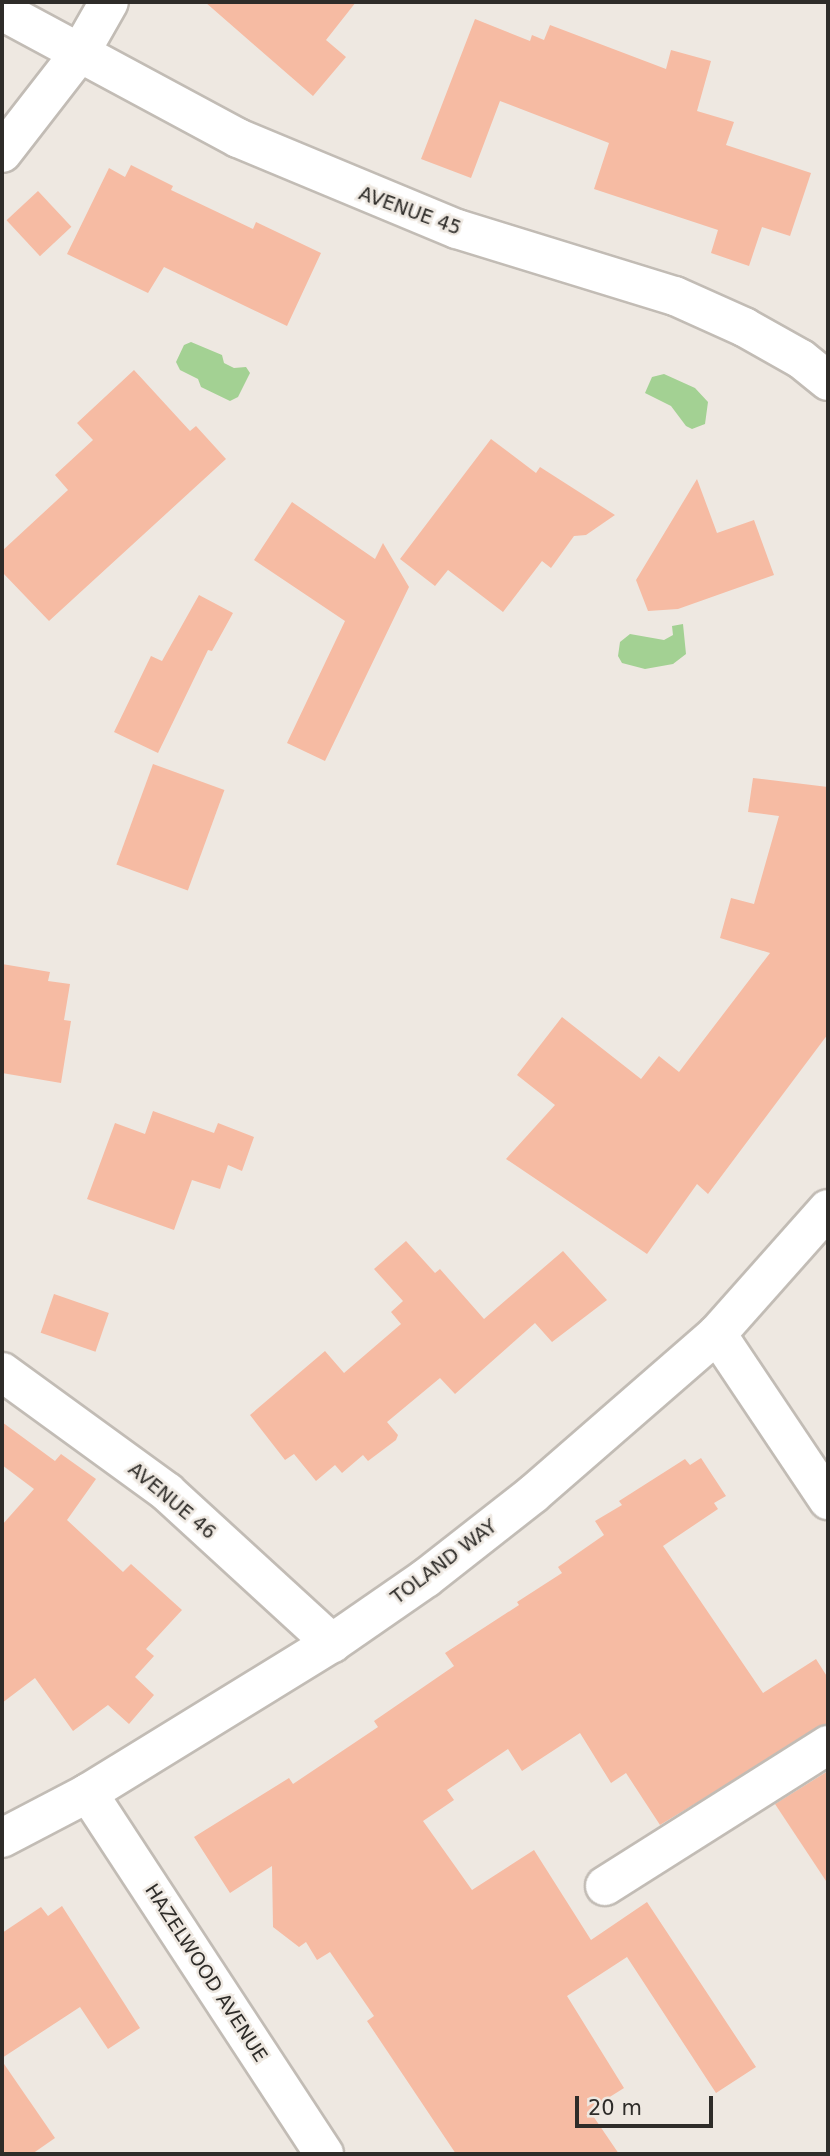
<!DOCTYPE html>
<html>
<head>
<meta charset="utf-8">
<style>
	body { margin:0 }
	#map { position:relative; width:830px; height:2156px; overflow:hidden; background:#eee8e1; font-family:"DejaVu Sans",sans-serif }
	div>[style] { position:absolute }
	[style*='--x'] { left:calc(var(--x)*1px); top:calc(var(--y)*1px); width:calc(var(--w)*1px); rotate:calc(var(--a)*1deg) }
	.water>* { inset:0; background:#a3d193 }
	.building>* { inset:0; background:#f6bba3; transform-origin:0 0 }
	.roads { filter:drop-shadow(2px 0 #c2bcb5) drop-shadow(-2px 0 #c2bcb5) drop-shadow(0 2px #c2bcb5) drop-shadow(0 -2px #c2bcb5) }
	.minor>* { height:38px; margin:-19px; padding:0 19px; transform-origin:19px; border-radius:19px; background:#fff }
	span { translate:-50% -50%; white-space:nowrap; text-align:center; line-height:1.15; -webkit-text-stroke:5px #eee8e1; paint-order:stroke }
	.street-label { font-size:19px; color:#2e2c29 }
	.frame { position:absolute; inset:0; border:4px solid #2e2c29; pointer-events:none }
	.scale { position:absolute; left:575px; top:2096px; width:138px; height:32px; box-sizing:border-box; border:4px solid #2e2c29; border-top:0; padding-left:9px; font-size:21px; line-height:24px; white-space:nowrap; color:#2e2c29; -webkit-text-stroke:5px #eee8e1; paint-order:stroke }
</style>
</head>
<body>
<div id="map">
	<div class="water">
		<i style="clip-path:polygon(191px 342px,222px 355px,224px 363px,234px 368px,246px 367px,250px 373px,238px 397px,230px 401px,201px 387px,198px 379px,180px 370px,176px 362px,184px 345px)"></i>
		<i style="clip-path:polygon(664px 374px,695px 388px,708px 402px,705px 424px,692px 429px,686px 426px,671px 406px,645px 393px,652px 377px)"></i>
		<i style="clip-path:polygon(683px 624px,686px 654px,673px 664px,645px 669px,622px 663px,618px 656px,620px 642px,630px 634px,664px 640px,673px 635px,672px 626px)"></i>
	</div>
	<div class="building">
		<i style="clip-path:polygon(205px 2px,356px 2px,326px 40px,346px 57px,313px 96px)"></i>
		<i style="clip-path:polygon(475px 19px,530px 41px,532px 35px,544px 40px,550px 25px,666px 69px,671px 50px,711px 61px,697px 111px,734px 122px,726px 145px,811px 173px,790px 236px,762px 227px,749px 266px,711px 253px,718px 230px,594px 189px,609px 143px,500px 101px,471px 178px,421px 159px)"></i>
		<i style="clip-path:polygon(131px 165px,173px 186px,171px 190px,253px 229px,256px 222px,321px 253px,287px 326px,164px 267px,148px 293px,67px 254px,109px 168px,125px 177px)"></i>
		<i style="left:38px;top:191px;width:49px;height:43px;rotate:47deg"></i>
		<i style="clip-path:polygon(134px 370px,190px 431px,196px 426px,226px 459px,49px 621px,2px 572px,2px 551px,68px 490px,55px 475px,93px 440px,77px 423px)"></i>
		<i style="clip-path:polygon(491px 439px,536px 473px,540px 467px,615px 515px,586px 535px,574px 536px,551px 568px,542px 561px,503px 612px,448px 570px,435px 586px,400px 559px)"></i>
		<i style="clip-path:polygon(697px 479px,717px 533px,754px 520px,774px 575px,678px 609px,648px 611px,636px 580px)"></i>
		<i style="clip-path:polygon(292px 502px,375px 559px,383px 543px,409px 587px,325px 761px,287px 743px,345px 621px,254px 560px)"></i>
		<i style="clip-path:polygon(199px 595px,233px 613px,212px 651px,208px 650px,158px 753px,114px 732px,151px 656px,162px 661px)"></i>
		<i style="left:153px;top:764px;width:76px;height:107px;rotate:20deg"></i>
		<i style="clip-path:polygon(753px 778px,828px 787px,828px 1034px,708px 1194px,697px 1184px,647px 1254px,506px 1159px,555px 1105px,517px 1075px,562px 1017px,641px 1079px,659px 1056px,679px 1072px,770px 953px,720px 938px,731px 898px,754px 904px,779px 816px,748px 812px)"></i>
		<i style="clip-path:polygon(2px 964px,50px 972px,48px 981px,70px 984px,64px 1020px,71px 1021px,61px 1083px,2px 1073px)"></i>
		<i style="clip-path:polygon(153px 1111px,214px 1133px,218px 1123px,254px 1137px,242px 1171px,228px 1165px,220px 1189px,192px 1180px,174px 1230px,87px 1199px,115px 1123px,145px 1134px)"></i>
		<i style="clip-path:polygon(406px 1241px,435px 1273px,440px 1269px,484px 1319px,563px 1251px,607px 1300px,552px 1342px,535px 1323px,455px 1394px,440px 1378px,387px 1422px,398px 1435px,396px 1440px,368px 1461px,363px 1455px,342px 1473px,335px 1465px,316px 1481px,294px 1454px,285px 1460px,250px 1415px,325px 1351px,344px 1373px,401px 1324px,391px 1312px,403px 1301px,374px 1269px)"></i>
		<i style="left:54px;top:1294px;width:58px;height:41px;rotate:19deg"></i>
		<i style="clip-path:polygon(2px 1422px,55px 1461px,61px 1454px,96px 1479px,67px 1520px,123px 1572px,131px 1564px,182px 1610px,146px 1649px,154px 1656px,135px 1677px,154px 1695px,129px 1724px,108px 1705px,73px 1731px,35px 1678px,2px 1703px,2px 1525px,34px 1489px,2px 1465px)"></i>
		<i style="clip-path:polygon(701px 1458px,726px 1496px,714px 1503px,718px 1509px,663px 1546px,763px 1693px,816px 1659px,828px 1678px,828px 1723px,660px 1825px,626px 1773px,611px 1783px,580px 1733px,522px 1771px,508px 1749px,447px 1790px,454px 1800px,423px 1821px,472px 1890px,534px 1850px,591px 1940px,647px 1902px,756px 2067px,716px 2093px,627px 1957px,567px 1996px,624px 2088px,589px 2110px,619px 2154px,456px 2154px,367px 2021px,374px 2016px,330px 1952px,317px 1960px,306px 1942px,299px 1947px,273px 1927px,272px 1866px,230px 1893px,194px 1837px,289px 1778px,293px 1784px,378px 1727px,374px 1721px,454px 1666px,445px 1653px,519px 1605px,517px 1602px,562px 1573px,558px 1567px,604px 1535px,595px 1521px,622px 1505px,619px 1501px,685px 1459px,690px 1465px)"></i>
		<i style="clip-path:polygon(828px 1771px,828px 1884px,775px 1804px)"></i>
		<i style="clip-path:polygon(62px 1906px,140px 2028px,108px 2049px,80px 2007px,2px 2058px,2px 1933px,41px 1907px,48px 1916px)"></i>
		<i style="clip-path:polygon(2px 2061px,55px 2138px,32px 2154px,2px 2154px)"></i>
	</div>
	<div class="roads">
		<div class="minor">
			<i style="--x:2;--y:11;--w:268;--a:28.3"></i>
			<i style="--x:238;--y:138;--w:237;--a:22.6"></i>
			<i style="--x:457;--y:229;--w:228;--a:17.1"></i>
			<i style="--x:675;--y:296;--w:76;--a:24.2"></i>
			<i style="--x:744;--y:327;--w:65;--a:29.3"></i>
			<i style="--x:801;--y:359;--w:35;--a:39"></i>
			<i style="--x:2;--y:153;--w:129;--a:-52.2"></i>
			<i style="--x:81;--y:51;--w:56;--a:-60.3"></i>
			<i style="--x:717;--y:1334;--w:200;--a:56.2"></i>
			<i style="--x:2;--y:1372;--w:204;--a:36"></i>
			<i style="--x:167;--y:1492;--w:224;--a:42.5"></i>
			<i style="--x:88;--y:1793;--w:431;--a:56.8"></i>
			<i style="--x:2;--y:1838;--w:97;--a:-27.6"></i>
			<i style="--x:88;--y:1793;--w:286;--a:-31.6"></i>
			<i style="--x:332;--y:1643;--w:114;--a:-34.7"></i>
			<i style="--x:426;--y:1578;--w:136;--a:-38.1"></i>
			<i style="--x:533;--y:1494;--w:244;--a:-41"></i>
			<i style="--x:717;--y:1334;--w:167;--a:-48.4"></i>
			<i style="--x:605;--y:1886;--w:264;--a:-32.3"></i>
		</div>
	</div>
	<div class="street-label">
		<span style="left:410px;top:211px;rotate:20deg">AVENUE 45</span>
		<span style="left:172px;top:1501px;rotate:40deg">AVENUE 46</span>
		<span style="left:444px;top:1562px;rotate:-37deg">TOLAND WAY</span>
		<span style="left:206px;top:1973px;rotate:57deg">HAZELWOOD AVENUE</span>
	</div>
	<div class="frame"></div>
	<div class="scale">20 m</div>
</div>
</body>
</html>
